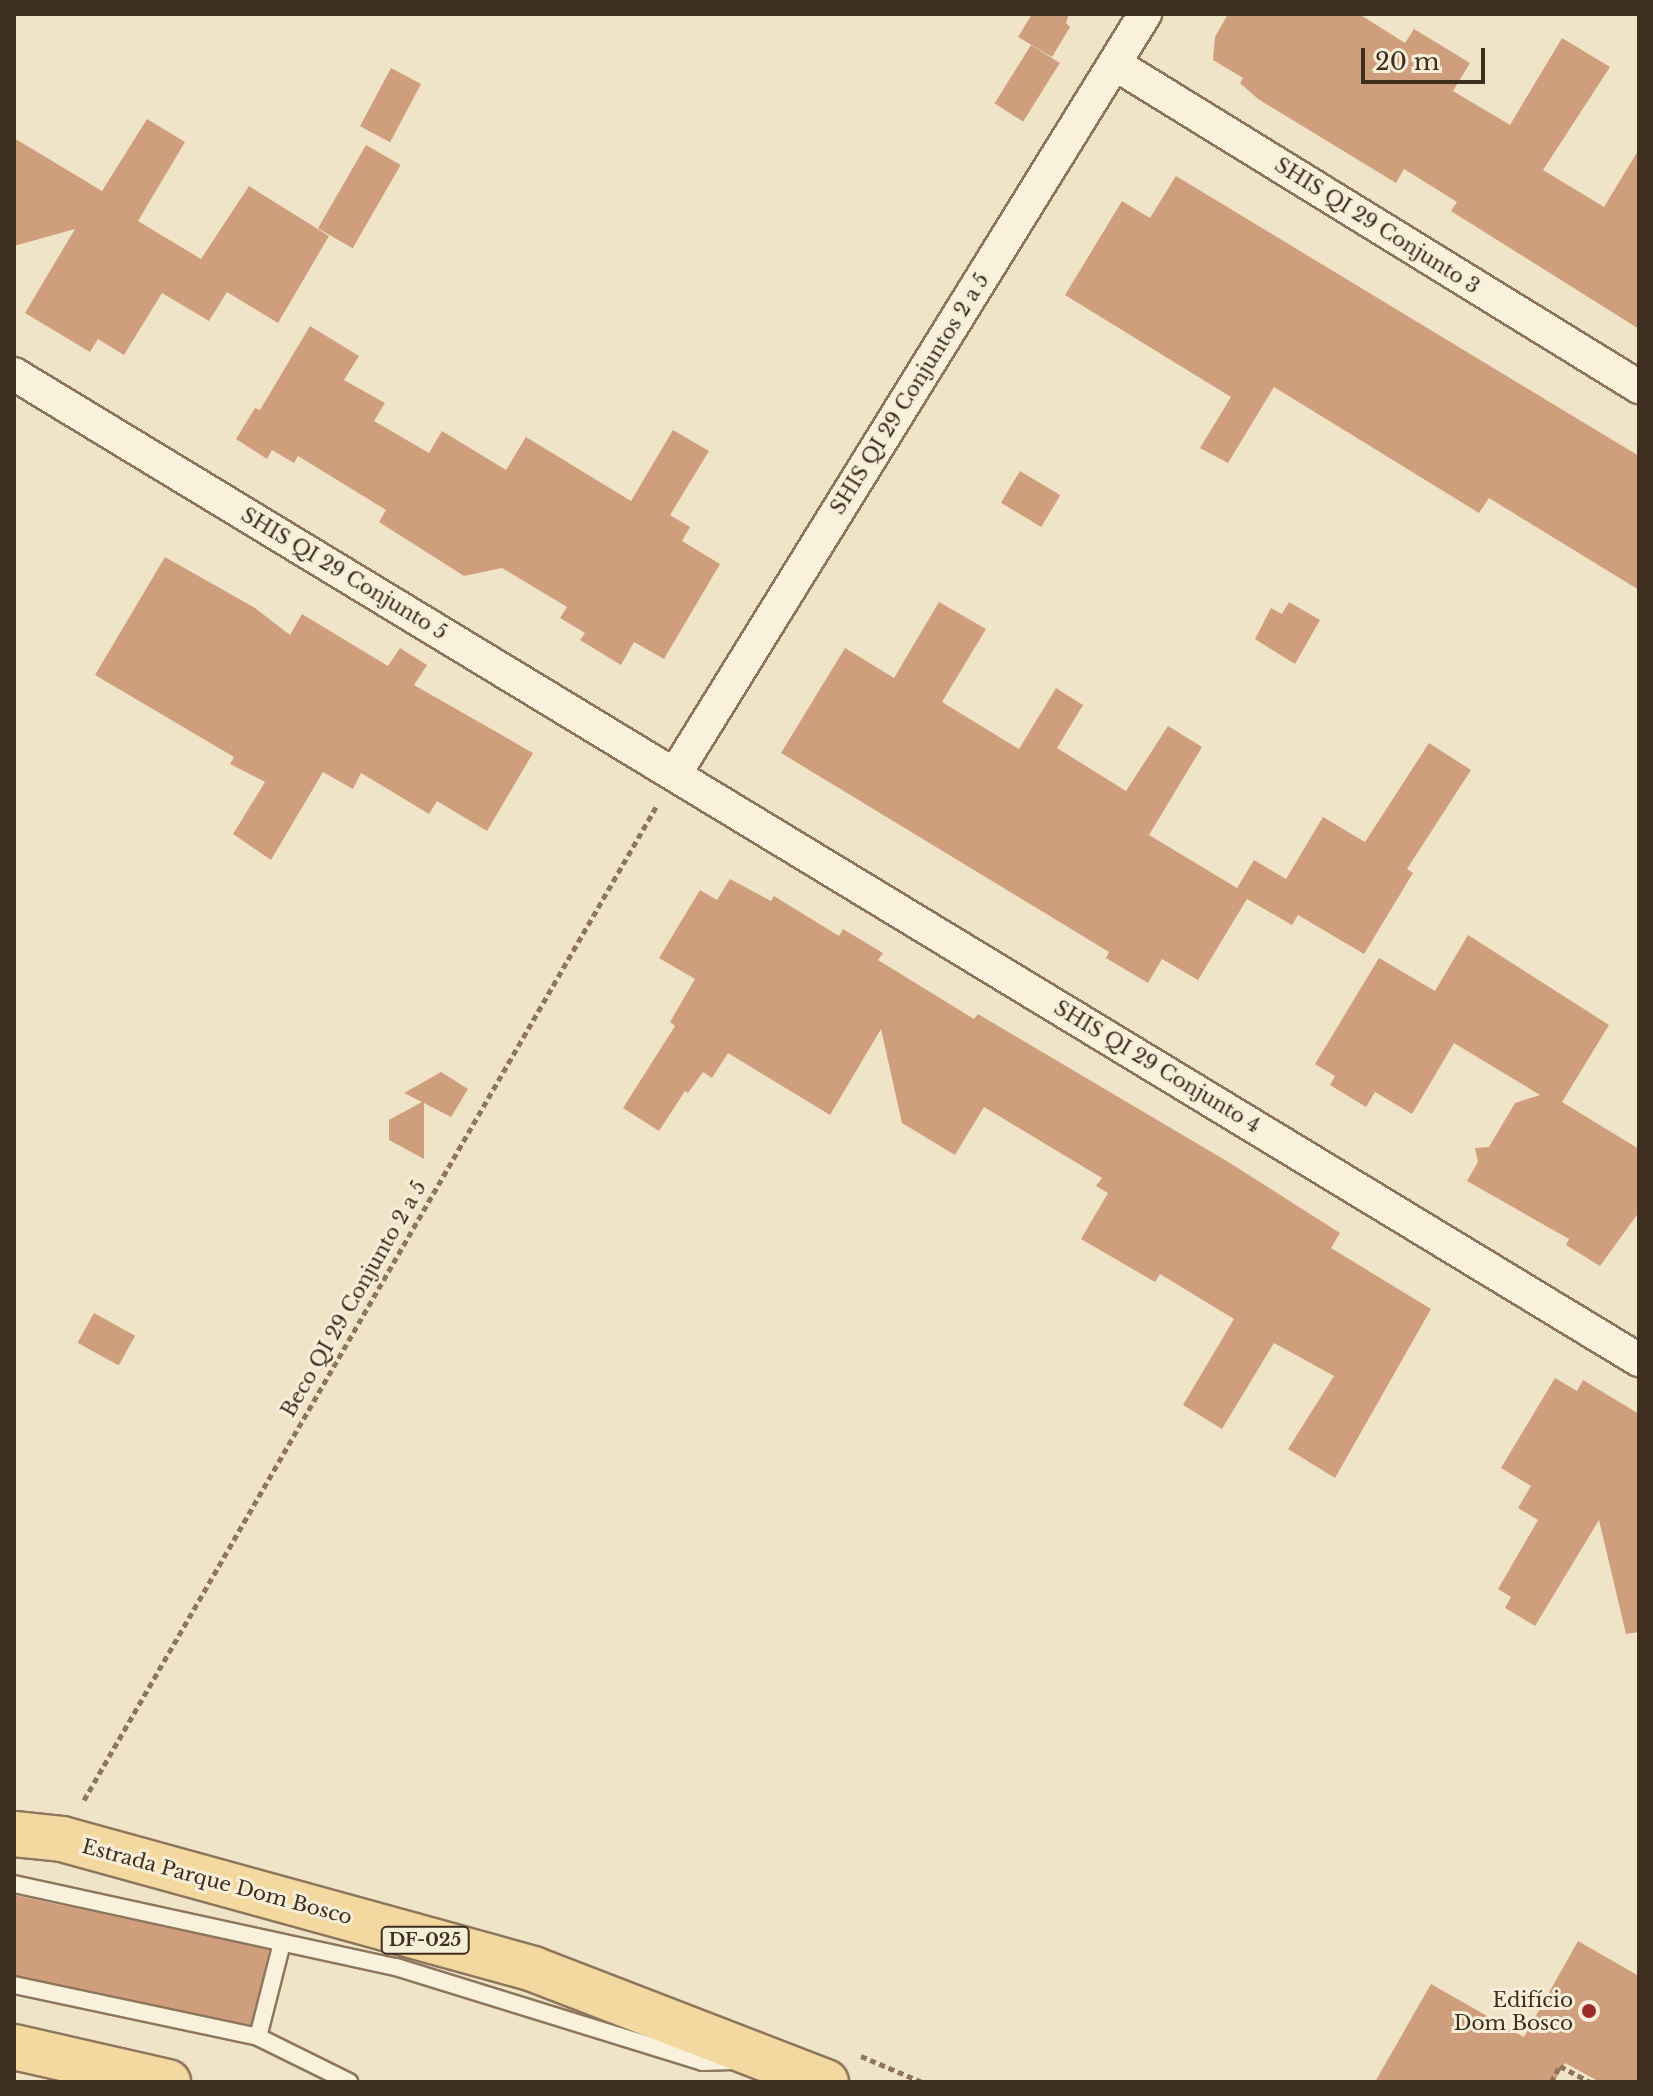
<!DOCTYPE html>
<html>
<head>
<meta charset="utf-8">
<style>
	body { margin:0 }
	#map { position:relative; width:1653px; height:2096px; overflow:hidden; background:#f0e4c8; font-family:"Libre Baskerville",serif }
	div>[style] { position:absolute }
	[style*='--x'] { left:calc(var(--x)*1px); top:calc(var(--y)*1px); width:calc(var(--w)*1px); rotate:calc(var(--a)*1deg) }
	.building>* { inset:0; background:#cf9f7d; transform-origin:0 0 }
	.path>* { height:5px; margin-top:-2.5px; transform-origin:0; background:repeating-linear-gradient(90deg,#8d765c 0 6px,transparent 0 10px) }
	.roads { filter:drop-shadow(2px 0 #8d765c) drop-shadow(-2px 0 #8d765c) drop-shadow(0 2px #8d765c) drop-shadow(0 -2px #8d765c) }
	.service>* { height:16px; margin:-8px; padding:0 8px; transform-origin:8px; border-radius:8px; background:#faf1dc }
	.minor>* { height:32px; margin:-16px; padding:0 16px; transform-origin:16px; border-radius:16px; background:#faf1dc }
	.primary>* { height:44px; margin:-22px; padding:0 22px; transform-origin:22px; border-radius:22px; background:#f3d9a0 }
	.dots>* { width:22px; height:22px; translate:-50% -50%; box-sizing:border-box; border:4px solid #f7eed8; border-radius:50% }
	span { translate:-50% -50%; white-space:nowrap; text-align:center; line-height:1.15; -webkit-text-stroke:6px #f7eed8; paint-order:stroke }
	.shield-label span { padding:2px 6px; background:#f7eed8; border:2px solid; border-radius:6px; -webkit-text-stroke-width:0 }
	.shield-label { font-size:18px; color:#3d2e20; font-weight:700 }
	.street-label { font-size:20px; color:#3d2e20 }
	.poi-label { font-size:20px; color:#3d2e20 }
	.right { translate:-100% -50%; text-align:right }
	.frame { position:absolute; inset:0; border:16px solid #3d2e20; pointer-events:none }
	.scale { position:absolute; left:1361px; top:48px; width:124px; height:36px; box-sizing:border-box; border:4px solid #3d2e20; border-top:0; padding-left:10px; font-size:24px; line-height:28px; white-space:nowrap; color:#3d2e20; -webkit-text-stroke:6px #f7eed8; paint-order:stroke }
</style>
</head>
<body>
<div id="map">
	<div class="building">
		<i style="clip-path:polygon(1032px 14px,1069px 14px,1066px 23px,1070px 27px,1052px 57px,1018px 37px)"></i>
		<i style="clip-path:polygon(1228px 14px,1359px 14px,1405px 43px,1414px 29px,1470px 63px,1453px 91px,1510px 125px,1562px 38px,1610px 67px,1543px 170px,1604px 207px,1639px 149px,1639px 329px,1451px 211px,1457px 202px,1404px 169px,1396px 183px,1258px 99px,1240px 83px,1243px 78px,1213px 60px,1215px 37px)"></i>
		<i style="left:1031px;top:45px;width:34px;height:69px;rotate:32deg"></i>
		<i style="left:391px;top:68px;width:34px;height:66px;rotate:28deg"></i>
		<i style="clip-path:polygon(147px 119px,185px 142px,138px 221px,201px 259px,249px 186px,329px 236px,278px 323px,227px 292px,209px 321px,162px 293px,124px 355px,98px 339px,90px 352px,25px 313px,75px 229px,14px 246px,14px 138px,102px 191px)"></i>
		<i style="left:366px;top:145px;width:40px;height:96px;rotate:30deg"></i>
		<i style="clip-path:polygon(1176px 176px,1639px 456px,1639px 590px,1489px 498px,1479px 513px,1274px 387px,1228px 463px,1200px 448px,1231px 397px,1065px 295px,1122px 201px,1150px 218px)"></i>
		<i style="clip-path:polygon(310px 326px,359px 356px,344px 380px,385px 403px,374px 421px,429px 453px,442px 431px,506px 470px,526px 437px,631px 501px,673px 430px,709px 451px,670px 515px,690px 527px,682px 541px,720px 564px,664px 659px,634px 642px,621px 665px,580px 640px,585px 633px,560px 618px,567px 607px,502px 568px,464px 576px,379px 522px,386px 510px,298px 456px,294px 463px,272px 450px,267px 459px,236px 439px,255px 408px,260px 410px)"></i>
		<i style="left:1020px;top:471px;width:47px;height:37px;rotate:31deg"></i>
		<i style="clip-path:polygon(165px 557px,255px 608px,290px 635px,302px 614px,388px 666px,400px 648px,427px 665px,414px 685px,533px 753px,487px 831px,437px 801px,429px 814px,361px 773px,353px 789px,323px 772px,271px 860px,233px 834px,265px 782px,230px 764px,234px 757px,95px 675px)"></i>
		<i style="clip-path:polygon(939px 602px,986px 629px,942px 702px,1019px 749px,1056px 688px,1083px 705px,1057px 748px,1126px 791px,1168px 726px,1202px 747px,1149px 835px,1237px 888px,1254px 860px,1286px 879px,1323px 817px,1365px 842px,1429px 743px,1471px 770px,1407px 869px,1413px 873px,1364px 954px,1298px 915px,1292px 925px,1247px 899px,1198px 980px,1162px 959px,1148px 983px,1106px 958px,1109px 952px,781px 753px,845px 648px,894px 678px)"></i>
		<i style="clip-path:polygon(1289px 602px,1320px 620px,1295px 664px,1255px 639px,1271px 608px,1282px 614px)"></i>
		<i style="clip-path:polygon(730px 879px,771px 901px,774px 896px,839px 936px,843px 929px,883px 953px,878px 960px,974px 1019px,978px 1014px,1230px 1163px,1340px 1233px,1331px 1248px,1431px 1309px,1335px 1478px,1288px 1449px,1334px 1376px,1274px 1343px,1222px 1429px,1183px 1405px,1234px 1319px,1160px 1274px,1155px 1282px,1081px 1239px,1108px 1193px,1096px 1186px,1102px 1178px,984px 1107px,955px 1155px,902px 1123px,881px 1029px,830px 1115px,728px 1053px,712px 1078px,703px 1072px,688px 1093px,685px 1091px,659px 1131px,623px 1108px,675px 1026px,670px 1022px,695px 979px,659px 958px,700px 890px,717px 900px)"></i>
		<i style="clip-path:polygon(1468px 935px,1609px 1025px,1562px 1102px,1639px 1149px,1639px 1212px,1600px 1266px,1566px 1245px,1569px 1239px,1467px 1181px,1478px 1162px,1475px 1148px,1489px 1147px,1515px 1103px,1540px 1095px,1454px 1043px,1412px 1114px,1375px 1092px,1366px 1107px,1330px 1085px,1335px 1076px,1315px 1064px,1379px 958px,1435px 991px)"></i>
		<i style="clip-path:polygon(441px 1072px,468px 1089px,451px 1117px,424px 1103px,424px 1159px,389px 1140px,389px 1120px,422px 1102px,404px 1093px)"></i>
		<i style="left:94px;top:1313px;width:47px;height:34px;rotate:29deg"></i>
		<i style="clip-path:polygon(1555px 1378px,1577px 1391px,1583px 1380px,1639px 1414px,1639px 1632px,1626px 1634px,1599px 1520px,1535px 1626px,1505px 1608px,1511px 1597px,1498px 1589px,1538px 1520px,1518px 1508px,1531px 1486px,1501px 1468px)"></i>
		<i style="left:14px;top:1895px;width:261px;height:79px;rotate:12deg"></i>
		<i style="clip-path:polygon(1578px 1941px,1639px 1976px,1639px 2082px,1600px 2082px,1565px 2063px,1554px 2082px,1375px 2082px,1431px 1984px,1524px 2037px)"></i>
	</div>
	<div class="path">
		<i style="--x:84;--y:1800;--w:1146;--a:-60.06"></i>
		<i style="--x:861;--y:2056;--w:66;--a:23.1"></i>
		<i style="--x:1551;--y:2082;--w:18;--a:-61"></i>
		<i style="--x:1560;--y:2066;--w:34;--a:28"></i>
	</div>
	<div class="roads">
		<div class="service">
			<i style="--x:14;--y:1884;--w:391;--a:12.3"></i>
			<i style="--x:396;--y:1967;--w:320;--a:17.2"></i>
			<i style="--x:702;--y:2062;--w:31;--a:-2"></i>
			<i style="--x:14;--y:1985;--w:249;--a:12"></i>
			<i style="--x:258;--y:2037;--w:102;--a:26.3"></i>
			<i style="--x:258;--y:2037;--w:97;--a:-75.7"></i>
		</div>
		<div class="minor">
			<i style="--x:1115;--y:64;--w:616;--a:31.65"></i>
			<i style="--x:14;--y:374;--w:1901;--a:31.25"></i>
			<i style="--x:675;--y:774;--w:894;--a:-58.27"></i>
		</div>
		<div class="primary">
			<i style="--x:14;--y:1834;--w:48;--a:5.9"></i>
			<i style="--x:62;--y:1839;--w:489;--a:15.4"></i>
			<i style="--x:533;--y:1969;--w:314;--a:21.1"></i>
			<i style="--x:14;--y:2047;--w:158;--a:12.8"></i>
		</div>
	</div>
	<div class="dots">
		<i style="left:1589px;top:2011px;background:#9e2a2b"></i>
	</div>
	<div class="shield-label">
		<span style="left:425px;top:1940px">DF-025</span>
	</div>
	<div class="street-label">
		<span style="left:1377px;top:226px;rotate:32deg">SHIS QI 29 Conjunto 3</span>
		<span style="left:910px;top:394px;rotate:-58deg">SHIS QI 29 Conjuntos 2 a 5</span>
		<span style="left:344px;top:574px;rotate:31deg">SHIS QI 29 Conjunto 5</span>
		<span style="left:1157px;top:1067px;rotate:31deg">SHIS QI 29 Conjunto 4</span>
		<span style="left:354px;top:1299px;rotate:-60deg">Beco QI 29 Conjunto 2 a 5</span>
		<span style="left:217px;top:1882px;rotate:15deg">Estrada Parque Dom Bosco</span>
	</div>
	<div class="poi-label">
		<span class="right" style="left:1573px;top:2012px">Edifício<br>Dom Bosco</span>
	</div>
	<div class="frame"></div>
	<div class="scale">20 m</div>
</div>
</body>
</html>
